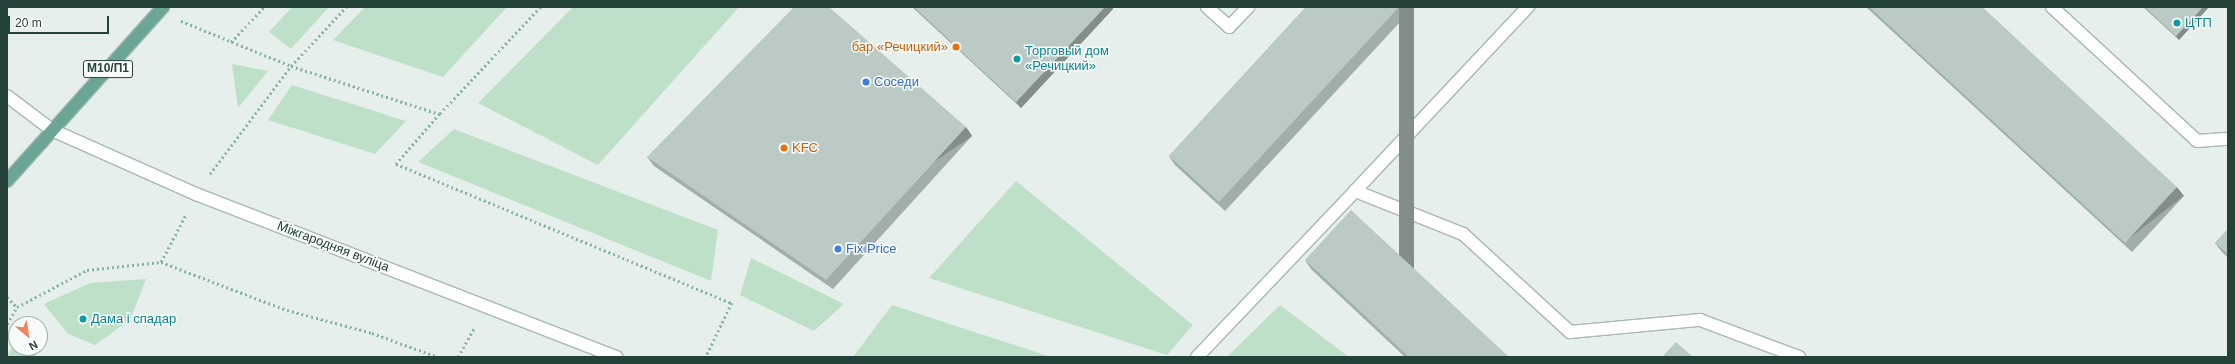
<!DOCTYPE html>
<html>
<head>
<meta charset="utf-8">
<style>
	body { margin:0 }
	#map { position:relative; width:2235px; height:364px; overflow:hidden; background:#e6efeb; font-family:Arial,sans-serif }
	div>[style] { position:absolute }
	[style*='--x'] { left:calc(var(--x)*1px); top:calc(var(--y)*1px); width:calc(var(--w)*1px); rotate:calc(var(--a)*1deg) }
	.green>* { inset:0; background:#bfe0c8 }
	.path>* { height:2.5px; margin-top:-1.25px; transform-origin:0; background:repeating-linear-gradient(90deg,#86b3a5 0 2px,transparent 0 5px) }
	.roads { filter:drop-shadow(1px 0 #a8b8b2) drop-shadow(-1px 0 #a8b8b2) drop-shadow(0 1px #a8b8b2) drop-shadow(0 -1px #a8b8b2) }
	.lane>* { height:12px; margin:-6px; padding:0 6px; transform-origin:6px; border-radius:6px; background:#fff }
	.secondary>* { height:12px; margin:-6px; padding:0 6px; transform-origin:6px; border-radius:6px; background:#fff }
	.primary>* { height:12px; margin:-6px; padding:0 6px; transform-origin:6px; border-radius:6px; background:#6aa596 }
	.wall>* { inset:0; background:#a1aea9 }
	.shaded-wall>* { inset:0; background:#838d89; transform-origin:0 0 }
	.building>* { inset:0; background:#bbcac4 }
	.dots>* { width:11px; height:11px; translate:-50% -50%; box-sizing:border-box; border:2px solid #f7fbf9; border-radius:50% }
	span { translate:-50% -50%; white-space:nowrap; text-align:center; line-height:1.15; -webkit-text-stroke:3px #f7fbf9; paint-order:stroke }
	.shield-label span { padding:1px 3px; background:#f7fbf9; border:1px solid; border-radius:3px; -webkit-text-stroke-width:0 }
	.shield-label { font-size:12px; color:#24423a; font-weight:700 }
	.culture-label { font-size:13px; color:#0d838f }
	.left { translate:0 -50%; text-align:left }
	.food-label { font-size:13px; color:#c56008 }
	.right { translate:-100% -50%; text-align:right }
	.shop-label { font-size:13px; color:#366cbe }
	.street-label { font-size:13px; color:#24423a }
	.frame { position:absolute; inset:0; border:8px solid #24423a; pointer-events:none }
	.north { position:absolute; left:8px; top:316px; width:40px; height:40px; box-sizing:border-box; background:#f7fbf9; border:1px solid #a3b1ad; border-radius:50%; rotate:151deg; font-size:11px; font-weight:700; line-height:16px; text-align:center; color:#24423a }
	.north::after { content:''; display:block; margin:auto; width:14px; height:18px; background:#f4845f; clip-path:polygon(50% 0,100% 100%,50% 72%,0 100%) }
	.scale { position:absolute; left:8px; top:16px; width:101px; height:18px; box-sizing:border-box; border:2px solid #24423a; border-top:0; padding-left:5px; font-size:12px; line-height:14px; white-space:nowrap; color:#24423a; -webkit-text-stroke:3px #f7fbf9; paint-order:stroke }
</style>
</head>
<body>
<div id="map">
	<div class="green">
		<i style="clip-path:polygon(292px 7px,329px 7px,291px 49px,269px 32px)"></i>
		<i style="clip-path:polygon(365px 7px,507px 7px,443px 77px,333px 40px)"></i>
		<i style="clip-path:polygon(573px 7px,739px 7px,598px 165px,478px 103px)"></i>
		<i style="clip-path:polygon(232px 64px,268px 71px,238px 108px)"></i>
		<i style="clip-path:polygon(292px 85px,406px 121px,375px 154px,268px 120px)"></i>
		<i style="clip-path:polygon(454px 129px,718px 230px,711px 281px,418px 162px)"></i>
		<i style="clip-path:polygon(1016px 181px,1193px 325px,1167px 355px,929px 278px)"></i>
		<i style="clip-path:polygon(751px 258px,844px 304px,814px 331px,740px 295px)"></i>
		<i style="clip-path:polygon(146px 279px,130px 320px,95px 345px,68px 334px,44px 304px,90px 283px)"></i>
		<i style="clip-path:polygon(892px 305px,1051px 357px,853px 357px)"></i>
		<i style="clip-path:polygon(1280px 305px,1349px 357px,1227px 357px)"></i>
		<i style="clip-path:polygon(16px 339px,16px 348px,27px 348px,37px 357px,7px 357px)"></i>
	</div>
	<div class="path">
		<i style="--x:541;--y:7;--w:147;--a:133.3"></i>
		<i style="--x:440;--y:114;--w:67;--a:131.3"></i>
		<i style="--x:396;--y:164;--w:364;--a:22.5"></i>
		<i style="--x:732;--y:303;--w:60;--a:115.7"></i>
		<i style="--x:181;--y:21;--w:119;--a:22.2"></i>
		<i style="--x:291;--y:66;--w:157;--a:17.9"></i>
		<i style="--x:231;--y:42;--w:48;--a:-46.7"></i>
		<i style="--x:210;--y:174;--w:135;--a:-53.1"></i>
		<i style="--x:291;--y:66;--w:81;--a:-47"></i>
		<i style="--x:161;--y:262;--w:52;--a:-62.4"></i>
		<i style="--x:7;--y:297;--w:14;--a:45"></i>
		<i style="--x:7;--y:324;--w:20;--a:-60"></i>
		<i style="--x:17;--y:307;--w:79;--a:-27.9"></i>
		<i style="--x:87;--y:270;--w:74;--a:-6.2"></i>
		<i style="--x:161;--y:262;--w:135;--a:20.9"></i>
		<i style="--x:287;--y:310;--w:88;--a:15.1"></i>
		<i style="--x:372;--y:333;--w:70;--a:20"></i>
		<i style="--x:458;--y:357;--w:33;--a:-61"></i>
	</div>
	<div class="roads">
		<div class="lane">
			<i style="--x:1207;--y:7;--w:30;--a:42"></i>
			<i style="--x:1229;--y:27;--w:28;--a:-46"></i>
			<i style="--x:2052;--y:7;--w:197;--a:42.7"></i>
			<i style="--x:2197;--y:141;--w:31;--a:-4"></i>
			<i style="--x:1355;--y:191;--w:253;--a:-46.8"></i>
			<i style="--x:1197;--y:357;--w:229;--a:-46.4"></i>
			<i style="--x:1355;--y:191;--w:116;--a:21.7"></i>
			<i style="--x:1463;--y:234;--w:145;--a:42.5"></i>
			<i style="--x:1570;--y:332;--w:131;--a:-5.3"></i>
			<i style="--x:1700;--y:320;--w:106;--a:20.5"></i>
		</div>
		<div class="secondary">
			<i style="--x:7;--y:96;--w:56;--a:37.1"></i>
			<i style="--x:52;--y:130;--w:158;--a:24"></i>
			<i style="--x:196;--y:194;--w:451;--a:21.2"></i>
		</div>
		<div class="primary">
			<i style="--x:7;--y:181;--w:234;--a:-48.1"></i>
		</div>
	</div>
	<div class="wall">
		<i style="clip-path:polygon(912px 7px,1112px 7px,1113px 9px,1021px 108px)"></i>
		<i style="clip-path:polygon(1306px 7px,1414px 7px,1225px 211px,1175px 165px,1169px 156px)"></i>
		<i style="clip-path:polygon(1866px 7px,1982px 7px,2184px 196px,2132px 252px)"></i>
		<i style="clip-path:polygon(2143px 7px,2209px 7px,2179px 40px)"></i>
		<i style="clip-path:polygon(966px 127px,972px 136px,833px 289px,654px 166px,647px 157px)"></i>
		<i style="clip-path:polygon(2228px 229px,2228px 258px,2222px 252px,2215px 243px)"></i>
		<i style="clip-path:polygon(1305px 260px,1509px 357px,1405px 357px,1311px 269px)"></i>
	</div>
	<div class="shaded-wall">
		<i style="clip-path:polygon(1105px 7px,1112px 7px,1113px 9px,1021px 108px,1016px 102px)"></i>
		<i style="left:1399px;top:7px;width:15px;height:265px"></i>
		<i style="clip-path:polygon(2203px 7px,2209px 7px,2179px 40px,2176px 36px)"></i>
		<i style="left:966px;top:127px;width:11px;height:207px;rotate:56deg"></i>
		<i style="left:2177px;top:187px;width:11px;height:76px;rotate:52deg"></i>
	</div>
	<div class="building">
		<i style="clip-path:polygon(794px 7px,829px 7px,966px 127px,826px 280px,647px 157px)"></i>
		<i style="clip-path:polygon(914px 7px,1105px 7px,1016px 102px)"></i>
		<i style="clip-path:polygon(1306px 7px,1399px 7px,1219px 202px,1169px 156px)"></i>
		<i style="clip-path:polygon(1869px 7px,1982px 7px,2177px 187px,2125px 243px)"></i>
		<i style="clip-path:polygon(2145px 7px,2203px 7px,2176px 36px)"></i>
		<i style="clip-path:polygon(1351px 210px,1509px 357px,1409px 357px,1305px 260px)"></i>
		<i style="clip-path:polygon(2228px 229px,2228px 254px,2215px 243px)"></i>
		<i style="clip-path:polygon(1676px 342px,1693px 357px,1662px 357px)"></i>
	</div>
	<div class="dots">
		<i style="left:2177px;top:23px;background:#0f9aa8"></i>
		<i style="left:956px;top:47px;background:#e8710a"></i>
		<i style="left:1017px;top:59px;background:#0f9aa8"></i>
		<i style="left:866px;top:82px;background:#3f7fe0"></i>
		<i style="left:784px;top:148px;background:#e8710a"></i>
		<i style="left:838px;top:249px;background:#3f7fe0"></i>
		<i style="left:83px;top:319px;background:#0f9aa8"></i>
	</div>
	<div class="shield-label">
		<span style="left:108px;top:69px">М10/П1</span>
	</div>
	<div class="culture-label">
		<span class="left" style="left:2185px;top:23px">ЦТП</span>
		<span class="left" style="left:1025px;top:59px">Торговый дом<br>«Речицкий»</span>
		<span class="left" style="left:91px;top:319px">Дама і спадар</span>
	</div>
	<div class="food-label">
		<span class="right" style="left:948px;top:47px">бар «Речицкий»</span>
		<span class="left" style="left:792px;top:148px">KFC</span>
	</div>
	<div class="shop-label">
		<span class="left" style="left:874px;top:82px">Соседи</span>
		<span class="left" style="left:846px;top:249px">Fix Price</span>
	</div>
	<div class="street-label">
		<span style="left:333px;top:247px;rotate:21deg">Міжгародняя вуліца</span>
	</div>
	<div class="frame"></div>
	<div class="north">N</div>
	<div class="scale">20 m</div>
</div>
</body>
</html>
